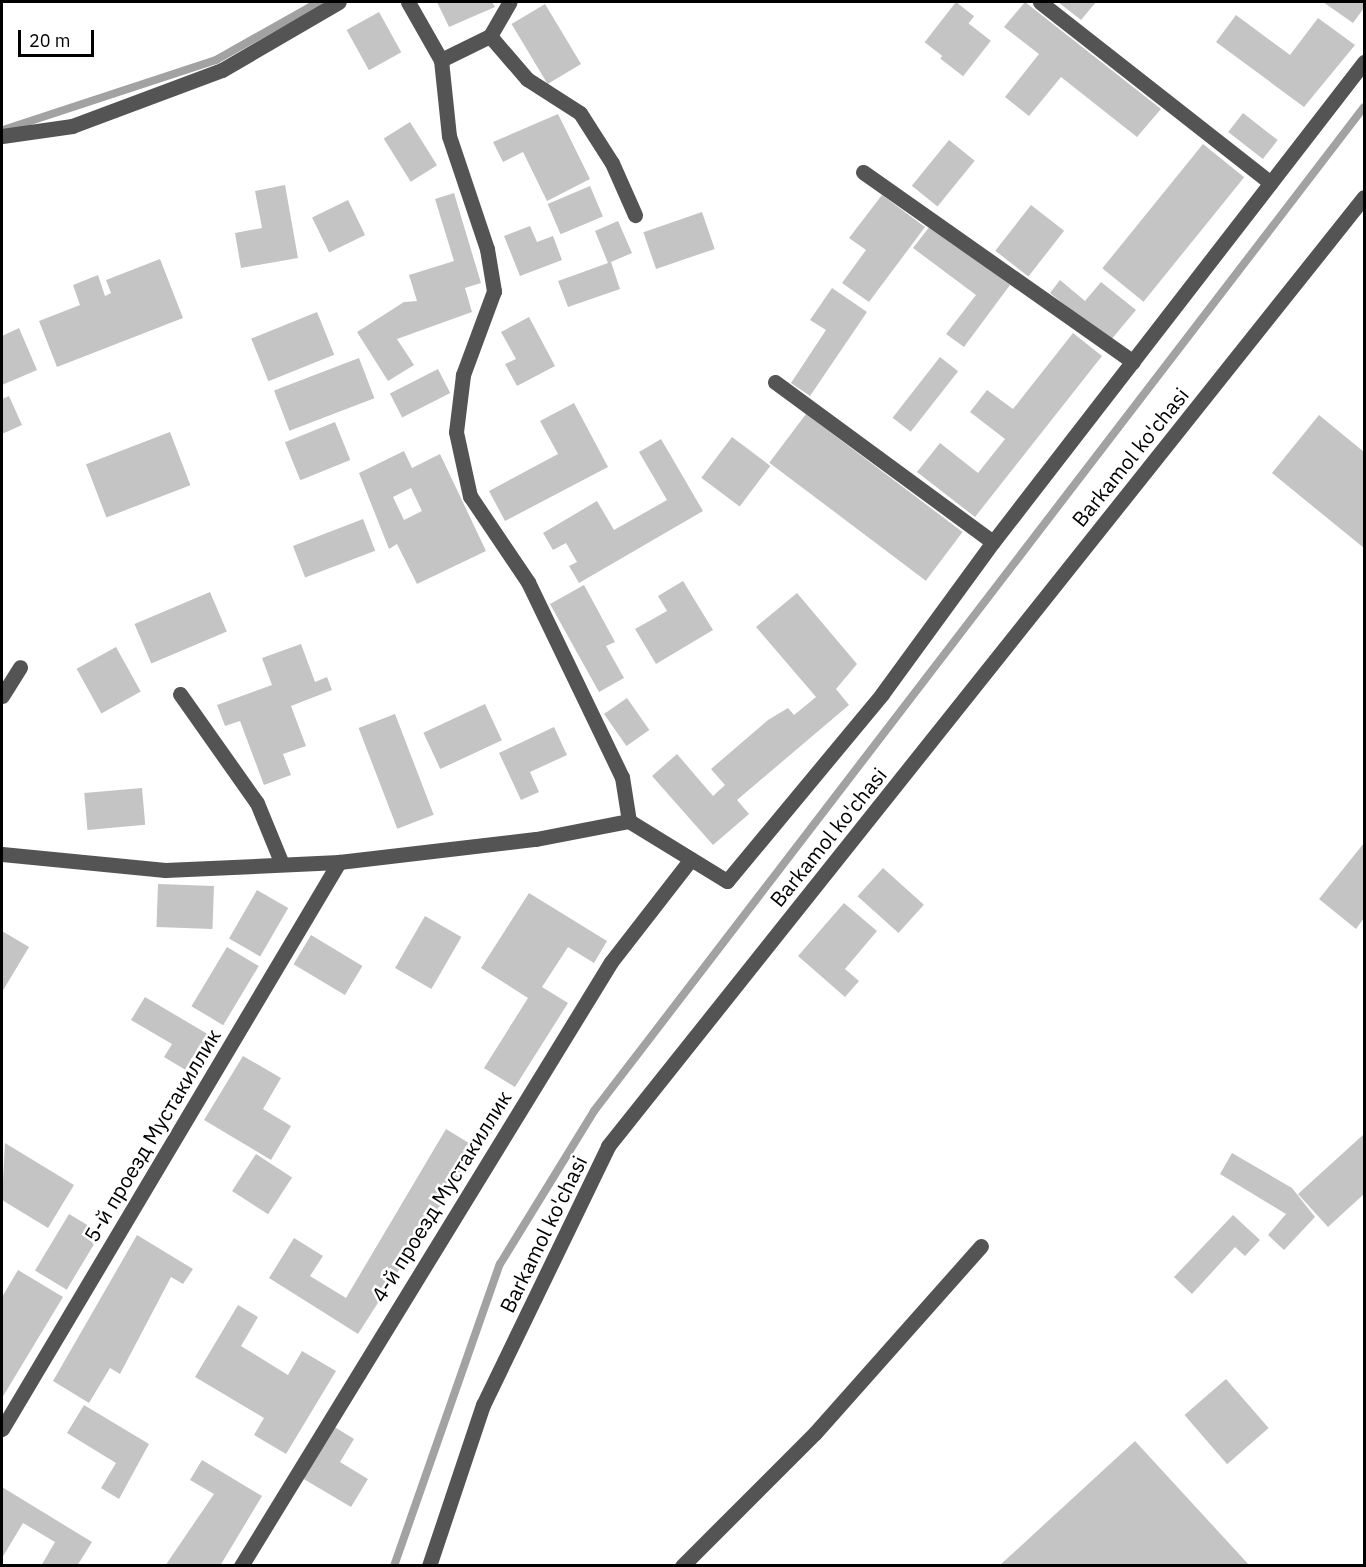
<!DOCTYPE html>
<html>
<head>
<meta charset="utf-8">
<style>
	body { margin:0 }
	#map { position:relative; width:1366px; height:1567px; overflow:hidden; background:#fff; font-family:"IBM Plex Sans",sans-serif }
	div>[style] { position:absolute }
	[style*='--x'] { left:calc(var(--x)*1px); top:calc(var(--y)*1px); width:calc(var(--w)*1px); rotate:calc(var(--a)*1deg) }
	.stream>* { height:8px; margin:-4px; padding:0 4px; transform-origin:4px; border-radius:4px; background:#a2a2a2 }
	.building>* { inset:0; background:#c4c4c4; transform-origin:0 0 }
	.minor>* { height:15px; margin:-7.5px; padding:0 7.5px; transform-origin:7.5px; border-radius:7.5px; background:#545454 }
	span { translate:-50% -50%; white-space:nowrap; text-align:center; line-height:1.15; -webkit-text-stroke:5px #fff; paint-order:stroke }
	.street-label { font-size:21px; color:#000 }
	.frame { position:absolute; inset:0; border:3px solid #000; pointer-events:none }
	.scale { position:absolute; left:18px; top:30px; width:76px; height:27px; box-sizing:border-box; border:3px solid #000; border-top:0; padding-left:8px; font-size:18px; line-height:21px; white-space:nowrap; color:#000; -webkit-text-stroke:4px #fff; paint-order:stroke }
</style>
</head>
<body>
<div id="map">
	<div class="stream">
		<i style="--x:6;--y:129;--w:221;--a:-18.2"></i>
		<i style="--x:216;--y:60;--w:118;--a:-29.4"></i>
		<i style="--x:394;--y:1566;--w:320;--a:-70.7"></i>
		<i style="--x:500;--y:1264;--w:180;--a:-58.4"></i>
		<i style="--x:594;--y:1111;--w:1265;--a:-52.51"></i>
	</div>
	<div class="building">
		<i style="clip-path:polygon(437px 2px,492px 2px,495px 7px,449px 27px)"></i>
		<i style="left:956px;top:2px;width:23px;height:51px;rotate:38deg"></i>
		<i style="clip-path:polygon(1025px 2px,1161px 109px,1137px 137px,1061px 77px,1029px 116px,1005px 97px,1039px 54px,1004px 27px)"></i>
		<i style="clip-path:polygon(1058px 2px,1096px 2px,1081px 20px)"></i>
		<i style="clip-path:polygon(1323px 2px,1364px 2px,1364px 8px,1353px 23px)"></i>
		<i style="left:545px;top:4px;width:70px;height:39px;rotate:59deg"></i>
		<i style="left:379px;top:12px;width:46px;height:37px;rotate:61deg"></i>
		<i style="clip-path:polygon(1236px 15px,1290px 55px,1318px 18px,1355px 45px,1304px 107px,1216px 42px)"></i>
		<i style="left:968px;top:23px;width:29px;height:45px;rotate:38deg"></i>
		<i style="left:1243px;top:113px;width:44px;height:24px;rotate:38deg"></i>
		<i style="clip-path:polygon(558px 114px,590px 179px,547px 201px,523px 152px,503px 162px,493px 142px)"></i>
		<i style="left:410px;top:122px;width:51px;height:31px;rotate:58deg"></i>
		<i style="left:949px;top:140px;width:33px;height:59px;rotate:39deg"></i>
		<i style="left:1203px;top:144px;width:53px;height:160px;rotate:39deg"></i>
		<i style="clip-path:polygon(285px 185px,298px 258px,241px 268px,235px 233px,262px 228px,255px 191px)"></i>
		<i style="left:590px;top:186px;width:33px;height:46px;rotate:67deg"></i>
		<i style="clip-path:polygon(454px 193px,481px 283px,465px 288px,472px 312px,397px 339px,414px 365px,388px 381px,357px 332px,404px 302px,417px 301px,409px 275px,454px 261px,435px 199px)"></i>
		<i style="clip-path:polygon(882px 195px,925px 227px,869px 302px,842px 283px,866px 250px,849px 238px)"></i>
		<i style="left:348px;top:200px;width:39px;height:40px;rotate:64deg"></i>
		<i style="left:1031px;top:205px;width:42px;height:58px;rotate:38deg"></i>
		<i style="left:702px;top:212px;width:39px;height:62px;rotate:71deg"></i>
		<i style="clip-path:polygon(618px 221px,632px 253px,611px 262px,620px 289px,568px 307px,558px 281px,608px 263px,595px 231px)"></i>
		<i style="clip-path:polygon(530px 226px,537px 242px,553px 236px,562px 260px,520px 276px,504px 236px)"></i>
		<i style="clip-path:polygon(930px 226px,1010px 285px,964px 347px,946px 334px,976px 295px,913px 248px)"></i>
		<i style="clip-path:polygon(160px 259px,183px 318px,57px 367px,39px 321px,80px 305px,73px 285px,98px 275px,105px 296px,111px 293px,106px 280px)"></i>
		<i style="clip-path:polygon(1060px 280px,1085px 301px,1101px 282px,1136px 310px,1110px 341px,1050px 293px)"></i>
		<i style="clip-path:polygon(832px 288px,867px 312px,810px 396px,791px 383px,826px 330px,810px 320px)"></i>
		<i style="left:317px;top:312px;width:46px;height:71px;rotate:68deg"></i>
		<i style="clip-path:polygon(529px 317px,555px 366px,517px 386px,505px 364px,516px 359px,501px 332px)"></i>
		<i style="clip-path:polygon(19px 328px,37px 370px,2px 385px,2px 336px)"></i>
		<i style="clip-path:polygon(1073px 333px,1102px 356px,975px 517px,917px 472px,940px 443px,978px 473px,1005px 439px,970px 412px,987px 390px,1013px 409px)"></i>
		<i style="left:940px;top:357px;width:23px;height:77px;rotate:38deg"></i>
		<i style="left:359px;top:358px;width:43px;height:91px;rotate:69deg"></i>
		<i style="left:438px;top:369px;width:27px;height:54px;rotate:63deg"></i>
		<i style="clip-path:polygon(9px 396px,22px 425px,2px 434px,2px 399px)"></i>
		<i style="clip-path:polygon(574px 403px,608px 467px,505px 521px,489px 491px,558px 454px,540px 421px)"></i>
		<i style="left:806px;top:414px;width:196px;height:61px;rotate:37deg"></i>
		<i style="clip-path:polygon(1319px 415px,1364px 452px,1364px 548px,1272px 473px)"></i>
		<i style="left:335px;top:422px;width:41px;height:54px;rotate:68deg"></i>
		<i style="left:170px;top:432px;width:57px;height:90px;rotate:69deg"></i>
		<i style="left:732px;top:437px;width:48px;height:51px;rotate:37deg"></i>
		<i style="clip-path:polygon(661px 439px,703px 511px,579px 583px,569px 566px,577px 562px,566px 543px,553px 550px,543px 533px,597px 501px,614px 530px,667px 500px,639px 452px)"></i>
		<i style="clip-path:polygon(evenodd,404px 451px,412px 468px,440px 454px,486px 551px,417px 584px,397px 544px,389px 549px,359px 473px,404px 451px,411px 488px,422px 511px,404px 520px,393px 497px,411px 488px)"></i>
		<i style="left:363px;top:519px;width:34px;height:75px;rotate:69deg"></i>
		<i style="clip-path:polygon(683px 581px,713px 630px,656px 664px,635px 629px,667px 611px,658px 596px)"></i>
		<i style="clip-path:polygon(584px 585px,615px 642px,606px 646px,624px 678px,599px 692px,550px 604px)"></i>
		<i style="left:210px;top:592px;width:43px;height:82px;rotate:67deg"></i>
		<i style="clip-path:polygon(797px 593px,857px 664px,836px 689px,849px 705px,737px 800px,749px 814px,713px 845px,652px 776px,677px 754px,713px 796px,725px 785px,711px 769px,768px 720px,788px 708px,794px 715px,816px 697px,756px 627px)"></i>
		<i style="clip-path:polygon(301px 644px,315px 682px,327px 677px,332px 690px,291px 706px,306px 746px,283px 754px,291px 775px,264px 785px,240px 721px,225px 726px,217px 705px,272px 685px,262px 658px)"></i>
		<i style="left:116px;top:647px;width:51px;height:45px;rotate:61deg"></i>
		<i style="left:627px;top:698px;width:39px;height:28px;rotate:55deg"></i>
		<i style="left:485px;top:704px;width:40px;height:68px;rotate:65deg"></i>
		<i style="left:395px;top:714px;width:108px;height:39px;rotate:69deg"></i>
		<i style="clip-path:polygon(554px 727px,567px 755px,530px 772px,539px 792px,521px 800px,499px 753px)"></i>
		<i style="left:142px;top:788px;width:37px;height:58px;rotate:85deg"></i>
		<i style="clip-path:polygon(1364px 843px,1364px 918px,1356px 929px,1319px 899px)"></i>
		<i style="left:883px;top:868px;width:55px;height:38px;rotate:42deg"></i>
		<i style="left:158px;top:884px;width:56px;height:43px;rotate:2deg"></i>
		<i style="left:257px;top:890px;width:36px;height:56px;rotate:30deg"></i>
		<i style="clip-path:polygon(529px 893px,607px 941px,594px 963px,568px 947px,542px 987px,568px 1003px,515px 1087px,484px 1068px,528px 998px,481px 968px)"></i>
		<i style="clip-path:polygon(844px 903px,877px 931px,845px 969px,859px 981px,845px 997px,798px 956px)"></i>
		<i style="left:425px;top:916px;width:42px;height:60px;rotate:30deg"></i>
		<i style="clip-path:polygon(2px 931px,29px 947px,2px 992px)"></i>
		<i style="left:311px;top:935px;width:60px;height:34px;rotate:31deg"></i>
		<i style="left:227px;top:947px;width:37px;height:69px;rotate:31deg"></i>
		<i style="clip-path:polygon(145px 997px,216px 1039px,194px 1075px,164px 1057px,172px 1044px,131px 1020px)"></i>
		<i style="clip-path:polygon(243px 1056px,281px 1078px,263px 1109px,291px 1126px,271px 1160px,204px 1120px)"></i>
		<i style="clip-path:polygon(446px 1129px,477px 1148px,358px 1334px,269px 1278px,294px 1238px,323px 1256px,310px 1276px,346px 1298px)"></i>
		<i style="clip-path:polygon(1364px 1134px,1364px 1194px,1328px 1227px,1298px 1194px)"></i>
		<i style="clip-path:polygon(5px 1143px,74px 1185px,48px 1228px,2px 1200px)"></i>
		<i style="clip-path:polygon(1232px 1153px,1292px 1188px,1315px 1217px,1284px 1250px,1268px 1235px,1286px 1214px,1220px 1174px)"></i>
		<i style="left:256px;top:1154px;width:43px;height:44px;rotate:33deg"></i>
		<i style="left:69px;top:1214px;width:37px;height:66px;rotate:31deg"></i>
		<i style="clip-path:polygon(1233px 1215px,1260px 1240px,1245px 1256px,1235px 1247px,1192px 1294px,1174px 1277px)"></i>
		<i style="clip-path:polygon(137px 1235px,193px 1269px,183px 1284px,171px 1277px,120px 1374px,110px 1368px,89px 1403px,53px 1381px)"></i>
		<i style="clip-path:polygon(18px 1270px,63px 1297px,2px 1398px,2px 1297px)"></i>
		<i style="clip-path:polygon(238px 1305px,258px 1317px,241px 1346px,288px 1375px,302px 1351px,336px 1371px,286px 1454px,254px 1435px,264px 1418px,195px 1377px)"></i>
		<i style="left:1226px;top:1379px;width:65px;height:55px;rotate:49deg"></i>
		<i style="clip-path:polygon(84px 1405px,149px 1444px,119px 1499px,101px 1488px,116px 1463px,67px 1433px)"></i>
		<i style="clip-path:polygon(333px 1426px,354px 1439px,340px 1462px,368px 1479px,351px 1507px,302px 1478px)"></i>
		<i style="clip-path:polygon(1135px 1441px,1250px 1566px,999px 1566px)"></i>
		<i style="clip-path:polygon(202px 1460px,262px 1496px,220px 1566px,165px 1566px,214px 1494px,190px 1480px)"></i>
		<i style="clip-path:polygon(2px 1487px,92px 1542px,77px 1566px,41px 1566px,55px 1542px,23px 1523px,2px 1558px)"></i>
	</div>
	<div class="minor">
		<i style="--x:408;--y:2;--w:67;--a:60.4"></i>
		<i style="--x:441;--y:60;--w:76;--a:84"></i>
		<i style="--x:449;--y:136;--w:119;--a:71.4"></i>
		<i style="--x:487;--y:249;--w:43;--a:80.5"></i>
		<i style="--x:494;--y:291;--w:90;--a:110.3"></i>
		<i style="--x:463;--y:375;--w:57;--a:97"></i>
		<i style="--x:456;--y:432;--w:66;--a:77.7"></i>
		<i style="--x:470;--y:496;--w:104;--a:56"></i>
		<i style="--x:528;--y:582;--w:216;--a:64.3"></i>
		<i style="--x:622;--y:777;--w:45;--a:81"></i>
		<i style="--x:1040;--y:2;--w:293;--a:38.1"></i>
		<i style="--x:490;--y:36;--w:57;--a:49.3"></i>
		<i style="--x:527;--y:79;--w:63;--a:32.7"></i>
		<i style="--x:580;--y:113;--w:59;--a:57.4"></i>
		<i style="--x:612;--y:163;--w:57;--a:66.1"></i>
		<i style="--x:441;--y:60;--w:55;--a:-26.1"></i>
		<i style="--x:490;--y:36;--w:39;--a:-60"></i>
		<i style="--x:2;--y:136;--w:71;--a:-8.1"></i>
		<i style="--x:72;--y:126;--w:160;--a:-20.5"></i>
		<i style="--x:222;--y:70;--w:135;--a:-30.2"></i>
		<i style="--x:863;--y:172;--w:330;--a:35.1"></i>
		<i style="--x:775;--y:382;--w:270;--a:36.3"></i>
		<i style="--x:180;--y:694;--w:133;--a:54.8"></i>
		<i style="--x:257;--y:803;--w:66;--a:67.7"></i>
		<i style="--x:2;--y:696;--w:34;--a:-58"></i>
		<i style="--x:2;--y:854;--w:164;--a:5.6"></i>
		<i style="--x:165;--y:870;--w:174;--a:-2.6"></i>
		<i style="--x:339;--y:862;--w:198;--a:-6.7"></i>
		<i style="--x:536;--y:839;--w:95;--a:-11"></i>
		<i style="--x:629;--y:821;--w:115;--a:31.5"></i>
		<i style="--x:727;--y:881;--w:243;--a:-50.3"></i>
		<i style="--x:882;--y:694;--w:188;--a:-53.9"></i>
		<i style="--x:993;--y:542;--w:607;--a:-52.3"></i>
		<i style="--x:2;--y:1429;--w:660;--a:-59.27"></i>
		<i style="--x:241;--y:1566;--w:708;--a:-58.51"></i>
		<i style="--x:611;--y:962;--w:130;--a:-52.2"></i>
		<i style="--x:429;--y:1566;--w:170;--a:-71.5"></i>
		<i style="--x:483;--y:1405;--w:288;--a:-64.2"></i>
		<i style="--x:608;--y:1146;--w:1213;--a:-51.46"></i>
		<i style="--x:682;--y:1566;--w:188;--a:-45"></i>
		<i style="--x:815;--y:1433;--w:250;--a:-48.4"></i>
	</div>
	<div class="street-label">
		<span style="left:1130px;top:457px;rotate:-51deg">Barkamol ko'chasi</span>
		<span style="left:828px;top:837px;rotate:-51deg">Barkamol ko'chasi</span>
		<span style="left:152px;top:1135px;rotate:-59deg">5-й проезд Мустакиллик</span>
		<span style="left:441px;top:1196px;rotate:-58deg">4-й проезд Мустакиллик</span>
		<span style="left:543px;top:1234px;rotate:-64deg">Barkamol ko'chasi</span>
	</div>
	<div class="frame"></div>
	<div class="scale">20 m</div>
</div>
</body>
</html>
